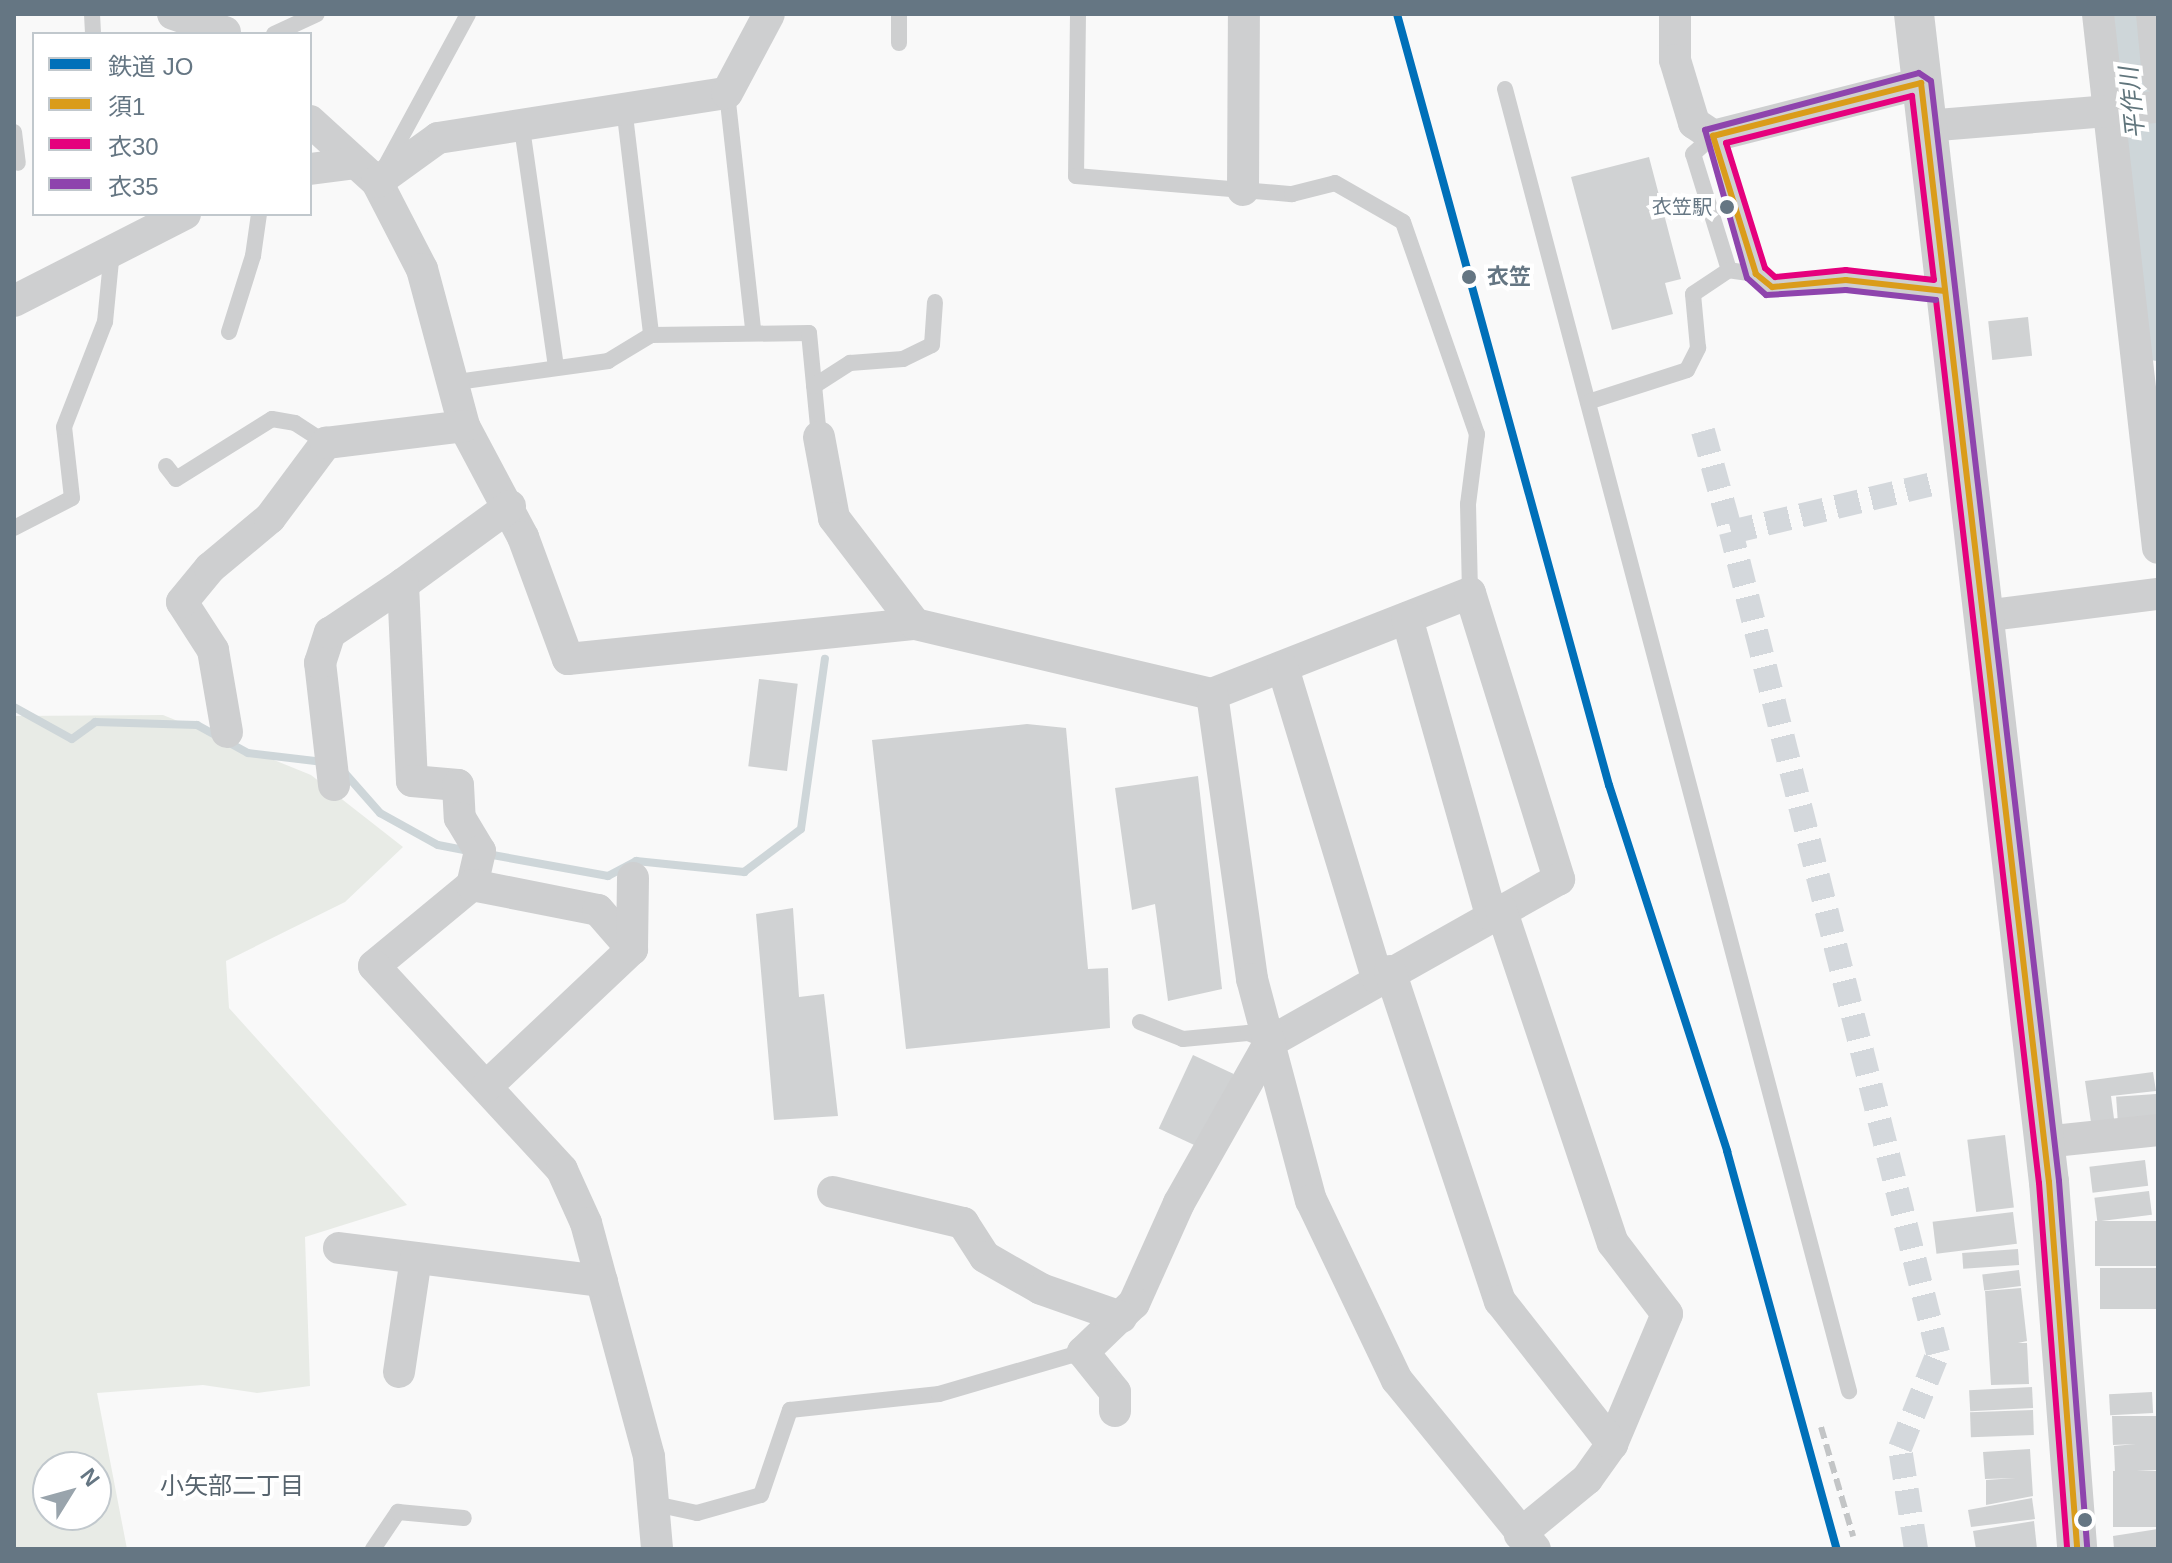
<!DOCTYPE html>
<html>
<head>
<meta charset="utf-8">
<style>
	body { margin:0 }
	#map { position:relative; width:2172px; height:1563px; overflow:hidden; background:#f9f9f9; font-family:Arial,"Noto Sans JP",sans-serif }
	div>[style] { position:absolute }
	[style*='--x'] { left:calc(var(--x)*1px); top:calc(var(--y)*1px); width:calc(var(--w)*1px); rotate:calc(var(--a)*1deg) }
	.green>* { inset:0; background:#e8ebe6 }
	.stream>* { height:8px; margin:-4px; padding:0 4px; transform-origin:4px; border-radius:4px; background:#ced6d9 }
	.river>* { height:50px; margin:-25px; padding:0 25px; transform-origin:25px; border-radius:25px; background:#ced6d9 }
	.building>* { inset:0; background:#d0d2d3; transform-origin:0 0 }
	.pedestrian-tunnel>* { height:24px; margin-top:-12px; transform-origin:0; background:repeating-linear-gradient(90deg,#d4d8dc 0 24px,transparent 0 36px) }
	.service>* { height:16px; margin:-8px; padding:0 8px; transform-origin:8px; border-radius:8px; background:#cecfd0 }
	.minor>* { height:32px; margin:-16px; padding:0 16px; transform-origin:16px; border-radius:16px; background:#cecfd0 }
	.tertiary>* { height:40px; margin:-20px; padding:0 20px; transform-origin:20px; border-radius:20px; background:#cecfd0 }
	.rail>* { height:6px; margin-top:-3px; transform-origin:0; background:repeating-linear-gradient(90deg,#c3c5c6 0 12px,transparent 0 18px) }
	.bus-1>* { height:6px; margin:-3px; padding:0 3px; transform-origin:3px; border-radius:3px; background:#da9c1a }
	.bus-2>* { height:6px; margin:-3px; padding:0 3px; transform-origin:3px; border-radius:3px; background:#e5007d }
	.bus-3>* { height:6px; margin:-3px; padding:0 3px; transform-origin:3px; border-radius:3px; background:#8e44ad }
	.rail-1>* { height:8px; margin:-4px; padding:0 4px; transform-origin:4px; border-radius:4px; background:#0070b9 }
	.dots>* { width:22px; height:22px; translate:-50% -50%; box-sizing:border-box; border:4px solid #fff; border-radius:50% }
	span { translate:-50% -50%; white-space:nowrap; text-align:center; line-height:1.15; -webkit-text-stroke:8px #fff; paint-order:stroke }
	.bus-label { font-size:20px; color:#657683 }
	.right { translate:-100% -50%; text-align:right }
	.stop-label { font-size:22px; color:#657683; font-weight:700 }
	.left { translate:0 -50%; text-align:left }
	.water-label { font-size:24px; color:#60757c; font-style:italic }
	.neighbourhood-label { font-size:24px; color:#57646e }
	.frame { position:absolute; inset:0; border:16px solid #657683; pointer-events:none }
	.legend { position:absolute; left:32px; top:32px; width:280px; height:184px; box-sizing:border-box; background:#fff; border:2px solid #c1c8cd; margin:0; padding:10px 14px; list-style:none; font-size:24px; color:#657683 }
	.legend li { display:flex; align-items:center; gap:16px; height:40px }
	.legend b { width:40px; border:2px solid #c1c8cd }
	.north { position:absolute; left:32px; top:1451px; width:80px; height:80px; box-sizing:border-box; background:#fff; border:2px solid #c1c8cd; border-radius:50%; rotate:53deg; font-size:22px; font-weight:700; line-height:32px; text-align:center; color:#657683 }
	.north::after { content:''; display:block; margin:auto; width:28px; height:36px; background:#99a4ac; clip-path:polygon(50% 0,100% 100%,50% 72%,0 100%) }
</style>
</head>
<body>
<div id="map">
	<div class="green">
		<i style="clip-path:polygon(evenodd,163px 715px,311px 775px,403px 847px,345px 902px,226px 961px,229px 1008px,407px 1205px,305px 1237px,310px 1386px,257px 1393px,203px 1385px,97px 1393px,127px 1549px,14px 1549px,14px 716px,163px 715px,48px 1467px,96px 1467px,96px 1515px,48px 1515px,48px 1467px)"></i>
	</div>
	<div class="stream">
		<i style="--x:14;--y:707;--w:66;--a:28.9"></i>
		<i style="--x:72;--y:739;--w:29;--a:-36"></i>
		<i style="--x:95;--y:722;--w:102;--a:1.7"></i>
		<i style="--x:197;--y:725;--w:58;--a:28.8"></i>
		<i style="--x:248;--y:753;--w:76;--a:6.8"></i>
		<i style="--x:343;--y:771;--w:56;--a:48.6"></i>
		<i style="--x:380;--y:813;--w:66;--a:28.9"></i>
		<i style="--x:438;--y:845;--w:33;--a:11"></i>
		<i style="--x:487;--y:854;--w:123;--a:10.3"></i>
		<i style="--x:608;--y:876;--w:32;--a:-28"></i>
		<i style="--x:636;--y:861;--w:109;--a:5.8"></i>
		<i style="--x:744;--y:872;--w:71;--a:-37"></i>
		<i style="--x:801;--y:829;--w:172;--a:-82"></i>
	</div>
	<div class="river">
		<i style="--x:2122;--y:14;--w:324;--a:83.6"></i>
	</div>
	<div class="building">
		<i style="clip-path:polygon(1649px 157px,1681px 279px,1665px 283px,1673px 314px,1612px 330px,1571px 177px)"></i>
		<i style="left:2028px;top:317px;width:39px;height:40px;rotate:84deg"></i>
		<i style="left:759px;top:679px;width:39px;height:88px;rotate:7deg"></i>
		<i style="clip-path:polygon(1027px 724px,1066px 728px,1088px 969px,1108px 968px,1110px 1028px,906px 1049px,872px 740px)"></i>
		<i style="clip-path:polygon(1198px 776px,1222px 989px,1168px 1001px,1155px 904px,1132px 910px,1115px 788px)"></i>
		<i style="clip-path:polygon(793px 908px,799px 997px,824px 994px,838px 1116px,774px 1120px,756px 914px)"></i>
		<i style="left:1193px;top:1055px;width:45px;height:81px;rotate:25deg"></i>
		<i style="clip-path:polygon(2153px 1072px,2156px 1091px,2111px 1096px,2115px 1126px,2092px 1129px,2085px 1081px)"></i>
		<i style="left:2156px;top:1094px;width:28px;height:40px;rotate:86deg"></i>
		<i style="left:2005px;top:1135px;width:73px;height:38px;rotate:83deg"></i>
		<i style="left:2145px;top:1160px;width:26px;height:56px;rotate:83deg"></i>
		<i style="left:2149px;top:1191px;width:24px;height:55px;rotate:83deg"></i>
		<i style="left:2013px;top:1212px;width:32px;height:81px;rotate:83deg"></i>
		<i style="left:2158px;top:1221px;width:45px;height:63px;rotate:90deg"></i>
		<i style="left:2018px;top:1249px;width:16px;height:56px;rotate:86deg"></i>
		<i style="left:2158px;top:1268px;width:41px;height:58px;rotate:90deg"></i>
		<i style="left:2019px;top:1270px;width:16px;height:37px;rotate:83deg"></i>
		<i style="clip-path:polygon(2021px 1288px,2027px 1341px,2018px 1343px,2027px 1343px,2029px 1384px,1991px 1385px,1985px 1291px)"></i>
		<i style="left:2032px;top:1387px;width:21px;height:63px;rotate:87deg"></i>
		<i style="left:2152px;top:1392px;width:21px;height:43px;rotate:87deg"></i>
		<i style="left:2033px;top:1410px;width:25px;height:63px;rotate:88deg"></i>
		<i style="clip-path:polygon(2112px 1416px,2158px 1416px,2158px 1470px,2115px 1472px,2114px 1446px,2136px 1444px,2113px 1445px)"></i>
		<i style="clip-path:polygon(2030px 1449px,2033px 1496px,1986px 1505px,1986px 1480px,2016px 1478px,1985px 1479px,1983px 1452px)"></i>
		<i style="left:2158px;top:1471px;width:56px;height:45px;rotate:90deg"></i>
		<i style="clip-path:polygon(2032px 1498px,2035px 1519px,1971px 1527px,1968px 1510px)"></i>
		<i style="clip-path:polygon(2034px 1521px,2037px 1549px,1976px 1549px,1973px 1531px)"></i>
		<i style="clip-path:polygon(2158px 1529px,2158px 1549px,2114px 1549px,2113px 1536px)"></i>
	</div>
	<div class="pedestrian-tunnel">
		<i style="--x:1703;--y:431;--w:105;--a:74.5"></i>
		<i style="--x:1916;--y:1549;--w:102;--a:-99"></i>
		<i style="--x:1900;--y:1448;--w:102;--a:-68.2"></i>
		<i style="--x:1938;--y:1353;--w:847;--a:-104.15"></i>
		<i style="--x:1731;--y:532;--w:212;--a:-13.4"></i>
	</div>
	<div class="service">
		<i style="--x:92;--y:14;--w:20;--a:87"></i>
		<i style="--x:1078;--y:14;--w:162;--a:90.7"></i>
		<i style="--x:1076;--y:176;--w:217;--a:4.8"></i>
		<i style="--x:1292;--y:194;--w:44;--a:-14.3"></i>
		<i style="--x:1335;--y:183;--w:78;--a:29.8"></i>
		<i style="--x:1403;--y:222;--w:225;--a:70.8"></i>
		<i style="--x:1477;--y:434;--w:71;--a:97.3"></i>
		<i style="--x:1468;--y:504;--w:89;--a:88.7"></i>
		<i style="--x:274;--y:34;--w:47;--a:-24.9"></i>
		<i style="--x:899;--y:43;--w:29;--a:-90"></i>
		<i style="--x:1505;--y:89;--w:1347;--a:75.2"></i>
		<i style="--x:727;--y:93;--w:238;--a:83.7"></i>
		<i style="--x:624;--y:107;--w:230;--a:83.2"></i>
		<i style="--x:651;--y:335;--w:158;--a:-0.7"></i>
		<i style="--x:809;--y:333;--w:104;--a:84.5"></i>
		<i style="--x:521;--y:121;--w:249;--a:81.9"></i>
		<i style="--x:14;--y:132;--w:31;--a:83"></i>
		<i style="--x:385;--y:167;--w:174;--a:-61.5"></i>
		<i style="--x:1756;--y:274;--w:27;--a:-172"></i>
		<i style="--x:1729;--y:270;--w:121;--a:-107.2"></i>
		<i style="--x:1693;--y:154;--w:27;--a:-42"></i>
		<i style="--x:1713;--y:136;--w:145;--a:72.7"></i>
		<i style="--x:1756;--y:274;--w:21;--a:39"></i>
		<i style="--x:1772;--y:287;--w:74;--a:-5.4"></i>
		<i style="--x:1846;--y:280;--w:100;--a:6.3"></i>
		<i style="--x:229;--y:332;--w:80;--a:-72.5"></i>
		<i style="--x:253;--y:256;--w:42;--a:-81.9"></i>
		<i style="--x:450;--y:383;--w:160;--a:-7.9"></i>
		<i style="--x:608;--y:361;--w:50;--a:-31.2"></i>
		<i style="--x:814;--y:386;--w:43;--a:-32.6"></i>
		<i style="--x:850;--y:363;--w:53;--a:-4.3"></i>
		<i style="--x:903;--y:359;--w:32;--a:-26"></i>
		<i style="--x:932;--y:345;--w:43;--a:-86"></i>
		<i style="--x:1588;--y:402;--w:104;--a:-17.9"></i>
		<i style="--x:1687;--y:370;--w:25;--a:-63"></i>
		<i style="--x:1698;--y:348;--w:54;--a:-95.3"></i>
		<i style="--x:1693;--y:294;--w:43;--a:-33.7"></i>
		<i style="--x:166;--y:466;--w:16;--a:52"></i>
		<i style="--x:176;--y:479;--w:113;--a:-32"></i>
		<i style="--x:272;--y:419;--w:23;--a:10"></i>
		<i style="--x:295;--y:423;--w:37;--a:33"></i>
		<i style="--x:14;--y:528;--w:65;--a:-27.3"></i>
		<i style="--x:72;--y:498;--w:71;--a:-96.4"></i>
		<i style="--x:64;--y:427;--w:113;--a:-68.7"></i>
		<i style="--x:105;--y:322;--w:72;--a:-84.4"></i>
		<i style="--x:1140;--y:1022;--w:46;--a:21.6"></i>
		<i style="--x:1183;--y:1039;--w:65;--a:-5.3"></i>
		<i style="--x:1248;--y:1033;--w:23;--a:23"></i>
		<i style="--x:655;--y:1504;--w:43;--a:12.1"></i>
		<i style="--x:697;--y:1513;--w:66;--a:-15.7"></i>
		<i style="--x:761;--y:1495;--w:90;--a:-71.2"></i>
		<i style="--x:790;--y:1410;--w:150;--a:-6.1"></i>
		<i style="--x:939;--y:1394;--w:150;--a:-16.3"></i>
		<i style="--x:373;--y:1549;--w:45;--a:-56"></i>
		<i style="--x:398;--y:1512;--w:66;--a:5.2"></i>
	</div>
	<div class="minor">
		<i style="--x:173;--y:14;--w:55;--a:19.1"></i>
		<i style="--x:1675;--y:14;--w:46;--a:90"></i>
		<i style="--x:1675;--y:60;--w:66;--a:73.2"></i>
		<i style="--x:1694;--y:123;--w:23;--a:34"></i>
		<i style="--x:1713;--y:136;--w:215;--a:-14.3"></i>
		<i style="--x:2098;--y:14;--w:537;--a:83.59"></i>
		<i style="--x:2152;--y:14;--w:64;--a:84.6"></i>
		<i style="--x:310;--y:121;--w:91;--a:42.3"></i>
		<i style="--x:377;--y:182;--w:98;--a:62.7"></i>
		<i style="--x:422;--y:269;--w:163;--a:75"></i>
		<i style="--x:464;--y:426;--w:126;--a:62"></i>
		<i style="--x:523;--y:537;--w:130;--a:69.8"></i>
		<i style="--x:568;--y:659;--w:349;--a:-5.8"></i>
		<i style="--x:915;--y:624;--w:305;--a:13.3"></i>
		<i style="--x:1212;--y:694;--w:277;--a:-21.4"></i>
		<i style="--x:1470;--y:593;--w:300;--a:72.7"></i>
		<i style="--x:1559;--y:879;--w:332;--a:150.6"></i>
		<i style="--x:1270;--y:1042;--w:185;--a:119.5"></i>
		<i style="--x:1179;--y:1203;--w:110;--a:114.2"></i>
		<i style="--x:1134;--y:1303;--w:71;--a:136.1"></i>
		<i style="--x:1083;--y:1352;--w:51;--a:51.3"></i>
		<i style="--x:1115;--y:1392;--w:19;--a:90"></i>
		<i style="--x:1926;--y:126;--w:233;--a:-4.7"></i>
		<i style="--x:310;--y:169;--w:45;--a:-7.6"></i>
		<i style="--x:377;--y:182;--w:75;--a:-35.8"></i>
		<i style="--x:438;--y:138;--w:292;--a:-8.9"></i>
		<i style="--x:727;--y:93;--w:89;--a:-62"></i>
		<i style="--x:1243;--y:190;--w:176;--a:-89.7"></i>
		<i style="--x:14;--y:301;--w:192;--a:-27"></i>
		<i style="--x:819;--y:437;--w:82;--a:79.5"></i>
		<i style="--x:834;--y:518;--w:133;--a:52.6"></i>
		<i style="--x:510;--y:506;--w:132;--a:143.9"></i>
		<i style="--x:403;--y:584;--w:197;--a:87.4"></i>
		<i style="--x:412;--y:781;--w:46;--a:5"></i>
		<i style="--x:458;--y:785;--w:33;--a:87"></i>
		<i style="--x:460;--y:818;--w:39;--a:59"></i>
		<i style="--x:480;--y:851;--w:35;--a:103"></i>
		<i style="--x:472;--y:885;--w:127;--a:140.4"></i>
		<i style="--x:374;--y:966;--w:277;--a:47.3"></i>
		<i style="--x:562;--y:1170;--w:58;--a:65.6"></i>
		<i style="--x:586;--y:1223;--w:242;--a:74.9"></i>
		<i style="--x:649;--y:1457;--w:92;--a:85"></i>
		<i style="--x:1983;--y:616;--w:176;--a:-7.2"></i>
		<i style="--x:1407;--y:618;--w:308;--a:74.2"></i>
		<i style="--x:1283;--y:668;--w:324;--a:73.1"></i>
		<i style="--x:1212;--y:694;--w:288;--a:82"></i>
		<i style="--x:1252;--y:979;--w:229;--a:75.1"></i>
		<i style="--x:1311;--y:1200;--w:199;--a:64.5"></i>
		<i style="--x:1397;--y:1380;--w:218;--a:50.8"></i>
		<i style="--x:227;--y:732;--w:83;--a:-99.7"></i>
		<i style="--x:213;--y:650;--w:57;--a:-122.9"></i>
		<i style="--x:182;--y:602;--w:44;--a:-50.5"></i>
		<i style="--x:210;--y:568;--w:78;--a:-39.8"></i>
		<i style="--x:270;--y:518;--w:94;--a:-53.3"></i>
		<i style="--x:326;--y:443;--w:139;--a:-7"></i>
		<i style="--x:334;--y:785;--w:123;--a:-96.5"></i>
		<i style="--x:320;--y:663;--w:32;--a:-72"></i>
		<i style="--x:330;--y:633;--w:88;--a:-33.9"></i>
		<i style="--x:472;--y:885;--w:128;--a:11.2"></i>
		<i style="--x:598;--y:910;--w:52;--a:48.9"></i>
		<i style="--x:1501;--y:909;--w:352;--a:71.5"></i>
		<i style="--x:1613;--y:1243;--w:89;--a:52.7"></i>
		<i style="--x:1667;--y:1314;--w:141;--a:112.9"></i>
		<i style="--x:1612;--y:1444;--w:43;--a:125.5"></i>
		<i style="--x:1587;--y:1479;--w:87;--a:140.6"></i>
		<i style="--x:1390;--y:971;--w:348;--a:71.6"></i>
		<i style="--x:1500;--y:1301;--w:182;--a:51.9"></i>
		<i style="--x:487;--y:1086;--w:199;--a:-43.4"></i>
		<i style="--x:632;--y:949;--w:71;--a:-89.2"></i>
		<i style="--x:2044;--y:1142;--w:115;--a:-6"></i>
		<i style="--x:833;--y:1192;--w:134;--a:13.4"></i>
		<i style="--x:963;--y:1223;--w:40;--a:57.1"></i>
		<i style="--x:985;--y:1257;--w:64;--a:29.7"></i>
		<i style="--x:1041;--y:1289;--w:85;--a:19.3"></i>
		<i style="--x:339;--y:1248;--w:265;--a:7.2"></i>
		<i style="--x:399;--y:1372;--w:115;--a:-81.5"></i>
	</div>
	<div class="tertiary">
		<i style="--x:1914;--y:14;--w:1176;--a:83.41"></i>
		<i style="--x:2049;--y:1182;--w:368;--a:85.6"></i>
	</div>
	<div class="rail">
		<i style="--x:1821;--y:1427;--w:114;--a:73.6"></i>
	</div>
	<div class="bus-1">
		<i style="--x:1945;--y:291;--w:100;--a:-173.7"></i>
		<i style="--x:1846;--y:280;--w:74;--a:174.6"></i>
		<i style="--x:1772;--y:287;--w:21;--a:-141"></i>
		<i style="--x:1756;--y:274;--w:145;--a:-107.3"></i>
		<i style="--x:1713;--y:136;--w:215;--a:-14.3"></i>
		<i style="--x:1921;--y:83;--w:1106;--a:83.36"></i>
		<i style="--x:2049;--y:1182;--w:368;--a:85.6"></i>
	</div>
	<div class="bus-2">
		<i style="--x:1912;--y:96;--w:185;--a:83.2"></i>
		<i style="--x:1934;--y:280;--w:89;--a:-173.5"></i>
		<i style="--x:1846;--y:270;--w:71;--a:174.4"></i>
		<i style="--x:1775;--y:277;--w:13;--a:-138"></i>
		<i style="--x:1765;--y:268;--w:131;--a:-107.3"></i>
		<i style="--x:1726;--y:143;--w:192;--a:-14.2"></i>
		<i style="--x:1936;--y:300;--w:889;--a:83.35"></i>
		<i style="--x:2039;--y:1183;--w:367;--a:85.6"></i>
	</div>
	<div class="bus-3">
		<i style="--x:1936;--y:300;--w:91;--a:-173.7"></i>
		<i style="--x:1846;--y:290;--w:80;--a:176.4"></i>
		<i style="--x:1766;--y:295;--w:25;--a:-138"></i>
		<i style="--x:1747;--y:278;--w:154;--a:-105.8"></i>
		<i style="--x:1705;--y:130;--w:221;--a:-14.9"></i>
		<i style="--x:1919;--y:73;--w:14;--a:34"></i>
		<i style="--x:1931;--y:81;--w:1107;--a:83.36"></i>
		<i style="--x:2059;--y:1181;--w:368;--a:85.6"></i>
	</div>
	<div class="rail-1">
		<i style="--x:1397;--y:14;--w:800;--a:74.63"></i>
		<i style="--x:1609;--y:785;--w:385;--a:72.1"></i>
		<i style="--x:1727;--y:1151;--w:413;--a:74.6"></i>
	</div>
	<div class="dots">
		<i style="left:1727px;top:207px;background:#657683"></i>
		<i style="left:1469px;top:277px;background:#657683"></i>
		<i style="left:2085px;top:1520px;background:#657683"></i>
	</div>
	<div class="bus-label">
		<span class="right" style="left:1712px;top:207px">衣笠駅</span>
	</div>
	<div class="stop-label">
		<span class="left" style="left:1487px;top:277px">衣笠</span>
	</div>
	<div class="water-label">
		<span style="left:2132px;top:103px;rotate:-96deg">平作川</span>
	</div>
	<div class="neighbourhood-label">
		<span style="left:232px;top:1486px">小矢部二丁目</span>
	</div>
	<div class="frame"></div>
	<ul class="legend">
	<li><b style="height:10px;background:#0070b9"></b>鉄道 JO</li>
	<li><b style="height:10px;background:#da9c1a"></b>須1</li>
	<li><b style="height:10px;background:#e5007d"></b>衣30</li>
	<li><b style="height:10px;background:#8e44ad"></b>衣35</li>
	</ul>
	<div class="north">N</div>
</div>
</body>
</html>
